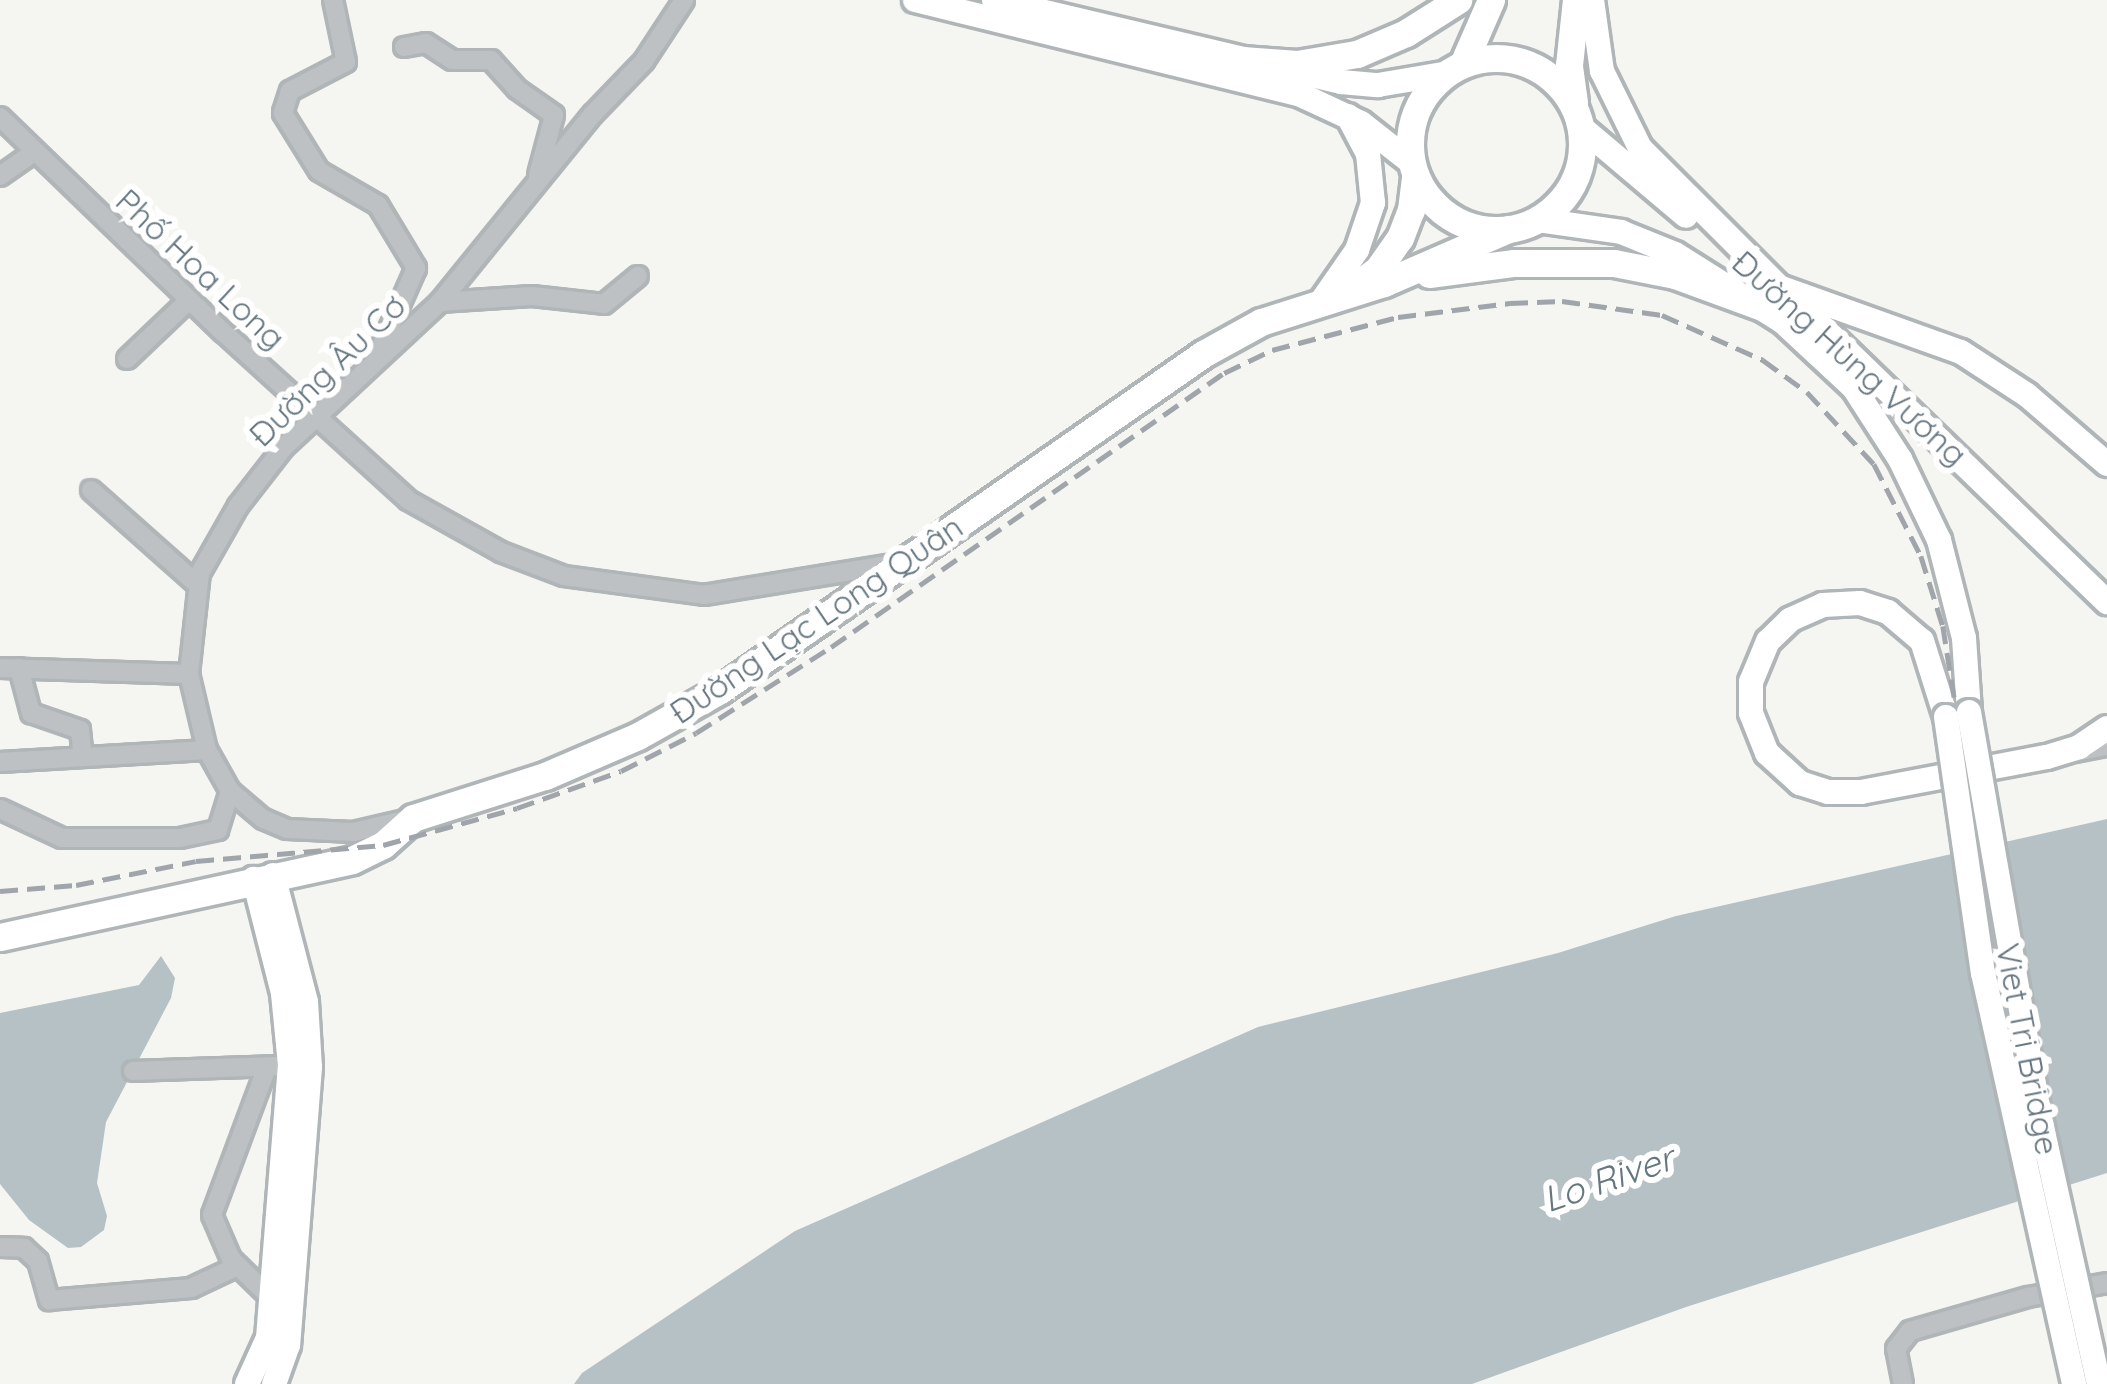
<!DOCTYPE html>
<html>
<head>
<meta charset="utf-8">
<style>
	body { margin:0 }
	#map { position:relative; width:2107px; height:1384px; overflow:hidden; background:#f5f5f2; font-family:Quicksand,sans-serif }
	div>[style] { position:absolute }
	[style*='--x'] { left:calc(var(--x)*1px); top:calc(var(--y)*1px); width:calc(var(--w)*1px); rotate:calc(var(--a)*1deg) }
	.water>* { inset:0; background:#b5c1c4 }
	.roads { filter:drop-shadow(3px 0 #b0b5b8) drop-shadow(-3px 0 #b0b5b8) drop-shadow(0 3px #b0b5b8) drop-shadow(0 -3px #b0b5b8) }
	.minor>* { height:18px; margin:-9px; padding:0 9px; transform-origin:9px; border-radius:9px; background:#bdc1c4 }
	.major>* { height:24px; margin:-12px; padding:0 12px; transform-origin:12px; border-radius:12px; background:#fff }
	.highway>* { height:27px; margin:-13.5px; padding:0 13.5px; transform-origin:13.5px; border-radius:13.5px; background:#fff }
	.highway>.ring { margin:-13.5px; padding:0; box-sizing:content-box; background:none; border:27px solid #fff; border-radius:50% }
	.rail>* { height:4.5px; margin-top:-2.25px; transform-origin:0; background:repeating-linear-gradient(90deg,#9fa5aa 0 18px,transparent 0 27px) }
	.bridges { filter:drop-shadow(3px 0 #b0b5b8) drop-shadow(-3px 0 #b0b5b8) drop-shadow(0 3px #b0b5b8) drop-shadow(0 -3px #b0b5b8) }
	.major-bridge>* { height:24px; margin:-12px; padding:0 12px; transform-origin:12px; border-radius:12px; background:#fff }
	span { translate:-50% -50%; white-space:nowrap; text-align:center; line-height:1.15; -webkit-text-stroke:12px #fff; paint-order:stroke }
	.street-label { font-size:33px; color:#677781 }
	.water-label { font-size:36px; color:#63777d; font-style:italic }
</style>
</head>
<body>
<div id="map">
	<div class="water">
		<i style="clip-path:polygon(2107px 819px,2107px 1173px,1686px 1307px,1472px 1384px,574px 1384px,582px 1373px,795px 1231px,1258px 1027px,1558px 953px,1676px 916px)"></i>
		<i style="clip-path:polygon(161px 956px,175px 978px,171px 998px,106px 1122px,97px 1183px,107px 1216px,104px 1230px,81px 1247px,68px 1248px,29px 1220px,0 1184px,0 1013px,139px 985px)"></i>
	</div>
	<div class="roads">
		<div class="minor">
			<i style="--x:333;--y:0;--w:63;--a:78.2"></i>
			<i style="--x:346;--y:62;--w:63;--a:152.6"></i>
			<i style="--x:290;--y:91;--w:23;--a:108"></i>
			<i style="--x:283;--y:113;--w:68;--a:58.2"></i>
			<i style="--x:319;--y:171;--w:68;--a:30"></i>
			<i style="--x:378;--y:205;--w:74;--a:58.9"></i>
			<i style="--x:416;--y:268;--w:94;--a:113.8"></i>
			<i style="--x:404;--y:47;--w:22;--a:-10"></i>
			<i style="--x:426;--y:43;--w:31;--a:33"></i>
			<i style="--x:452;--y:60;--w:39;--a:0"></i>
			<i style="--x:491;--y:60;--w:39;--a:48"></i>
			<i style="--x:517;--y:89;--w:45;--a:35.1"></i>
			<i style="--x:554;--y:115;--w:62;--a:104.9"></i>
			<i style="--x:0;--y:117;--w:310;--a:44"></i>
			<i style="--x:223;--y:332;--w:250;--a:42.2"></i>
			<i style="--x:408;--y:500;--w:107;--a:29.2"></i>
			<i style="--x:501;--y:552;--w:67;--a:20.9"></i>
			<i style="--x:564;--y:576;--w:141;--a:7.7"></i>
			<i style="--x:704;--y:595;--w:198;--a:-9.3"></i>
			<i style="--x:0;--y:176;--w:42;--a:-35.2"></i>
			<i style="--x:440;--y:302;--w:92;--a:-3.7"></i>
			<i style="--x:532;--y:296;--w:72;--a:6.3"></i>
			<i style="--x:604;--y:304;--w:44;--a:-39.5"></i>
			<i style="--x:127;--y:359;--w:86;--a:-43.6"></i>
			<i style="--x:91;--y:490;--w:142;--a:41.6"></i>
			<i style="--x:0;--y:668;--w:189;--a:1.8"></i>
			<i style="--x:19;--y:668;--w:47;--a:75.1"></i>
			<i style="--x:31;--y:713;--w:52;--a:19.1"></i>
			<i style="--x:80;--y:730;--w:27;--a:84"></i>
			<i style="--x:2075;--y:752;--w:33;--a:-11"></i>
			<i style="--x:0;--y:762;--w:207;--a:-3.3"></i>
			<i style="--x:0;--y:809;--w:68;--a:25.1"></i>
			<i style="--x:62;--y:838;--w:118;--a:0"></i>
			<i style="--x:180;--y:838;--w:39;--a:-12"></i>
			<i style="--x:218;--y:830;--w:41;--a:-72.9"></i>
			<i style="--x:405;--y:820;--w:53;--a:167"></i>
			<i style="--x:353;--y:832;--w:66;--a:-177.4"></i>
			<i style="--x:287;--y:829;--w:26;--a:-157"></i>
			<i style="--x:263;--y:819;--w:43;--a:-139.7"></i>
			<i style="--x:230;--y:791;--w:47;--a:-119.3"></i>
			<i style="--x:207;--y:750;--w:78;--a:-103.3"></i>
			<i style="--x:189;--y:674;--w:102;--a:-83.8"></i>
			<i style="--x:200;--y:573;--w:77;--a:-60.4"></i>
			<i style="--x:238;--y:506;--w:75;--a:-52.1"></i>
			<i style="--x:284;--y:447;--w:213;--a:-42.9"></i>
			<i style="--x:440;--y:302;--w:242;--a:-50.9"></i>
			<i style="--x:593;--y:114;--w:74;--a:-46.1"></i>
			<i style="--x:644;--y:61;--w:73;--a:-56.7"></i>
			<i style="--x:267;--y:1067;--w:158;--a:110.4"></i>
			<i style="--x:212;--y:1215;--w:48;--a:66.6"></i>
			<i style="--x:231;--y:1259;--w:57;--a:44.3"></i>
			<i style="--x:133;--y:1071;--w:144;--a:-2"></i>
			<i style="--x:0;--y:1247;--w:24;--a:2"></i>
			<i style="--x:24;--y:1248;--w:19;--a:43"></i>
			<i style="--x:38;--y:1261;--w:41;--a:74.2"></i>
			<i style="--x:49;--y:1300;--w:143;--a:-4.8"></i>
			<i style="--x:191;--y:1288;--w:52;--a:-25.1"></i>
			<i style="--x:1903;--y:1384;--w:36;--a:-101"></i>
			<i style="--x:1896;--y:1349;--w:23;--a:-52"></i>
			<i style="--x:1910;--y:1331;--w:123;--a:-16.1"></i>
			<i style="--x:2028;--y:1297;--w:80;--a:-10"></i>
		</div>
		<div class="major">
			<i style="--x:915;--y:0;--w:398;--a:13.8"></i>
			<i style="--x:1301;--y:95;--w:66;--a:25"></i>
			<i style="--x:1361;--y:123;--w:65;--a:38.1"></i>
			<i style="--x:994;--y:0;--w:357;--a:13.3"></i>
			<i style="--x:1341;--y:82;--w:37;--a:5"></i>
			<i style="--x:1378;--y:85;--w:67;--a:-9.5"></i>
			<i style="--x:1592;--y:0;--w:72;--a:82"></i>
			<i style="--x:1602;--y:71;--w:86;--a:63.7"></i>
			<i style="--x:1640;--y:148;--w:197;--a:45"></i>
			<i style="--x:1779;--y:287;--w:193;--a:19.7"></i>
			<i style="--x:1961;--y:352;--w:79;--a:33.1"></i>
			<i style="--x:2027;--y:395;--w:106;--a:40.8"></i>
			<i style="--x:1582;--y:128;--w:136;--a:40.2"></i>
			<i style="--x:1538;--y:220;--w:84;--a:8.2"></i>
			<i style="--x:1621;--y:232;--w:58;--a:22.2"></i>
			<i style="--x:1675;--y:254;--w:128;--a:32.2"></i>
			<i style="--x:1783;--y:322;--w:97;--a:42.9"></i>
			<i style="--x:1854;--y:388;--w:85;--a:57.1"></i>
			<i style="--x:1900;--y:459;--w:90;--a:64.3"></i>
			<i style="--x:1939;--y:540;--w:101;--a:75.7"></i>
			<i style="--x:1964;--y:638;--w:74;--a:86.1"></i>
			<i style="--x:1790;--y:296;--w:441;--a:44"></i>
			<i style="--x:1323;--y:299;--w:60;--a:-55.2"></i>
			<i style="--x:1357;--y:250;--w:50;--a:-71.2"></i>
			<i style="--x:1373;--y:203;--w:49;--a:-95.8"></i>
			<i style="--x:1368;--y:154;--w:43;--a:-117.8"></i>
			<i style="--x:1946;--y:717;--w:80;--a:-107.5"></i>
			<i style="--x:1922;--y:641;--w:45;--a:-139.5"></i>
			<i style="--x:1888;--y:612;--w:29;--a:-162"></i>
			<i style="--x:1860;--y:603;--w:37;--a:177"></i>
			<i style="--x:1823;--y:605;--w:36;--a:156"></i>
			<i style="--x:1790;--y:620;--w:30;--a:136"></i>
			<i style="--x:1768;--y:641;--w:44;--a:112.5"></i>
			<i style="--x:1751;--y:682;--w:31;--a:90"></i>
			<i style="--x:1751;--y:713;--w:43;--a:68.2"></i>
			<i style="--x:1767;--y:753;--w:45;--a:42.3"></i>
			<i style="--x:1800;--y:783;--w:29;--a:18"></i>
			<i style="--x:1828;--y:792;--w:33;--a:0"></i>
			<i style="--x:1861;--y:792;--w:189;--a:-10.7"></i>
			<i style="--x:2047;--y:757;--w:34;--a:-17"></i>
			<i style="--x:2079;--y:747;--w:34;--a:-34"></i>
			<i style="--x:273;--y:875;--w:131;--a:75.4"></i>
			<i style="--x:306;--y:1002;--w:65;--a:86.5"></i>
			<i style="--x:310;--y:1067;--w:279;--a:94.5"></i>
			<i style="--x:288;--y:1345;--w:41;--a:109.7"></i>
			<i style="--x:247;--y:1384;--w:51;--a:-65.5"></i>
			<i style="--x:268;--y:1338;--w:274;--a:-85.4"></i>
			<i style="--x:290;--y:1065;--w:72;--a:-95.6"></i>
			<i style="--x:283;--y:993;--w:118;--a:-104.3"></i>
		</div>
		<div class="highway">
			<i class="ring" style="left:1410px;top:58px;width:145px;height:145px"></i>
			<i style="--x:1242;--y:60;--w:55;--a:4.2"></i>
			<i style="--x:1297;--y:64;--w:61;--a:-9.5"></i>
			<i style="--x:1357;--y:54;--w:53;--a:-23.2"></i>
			<i style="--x:1406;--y:33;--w:62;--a:-32.4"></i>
			<i style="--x:1463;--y:64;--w:70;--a:-66.4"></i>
			<i style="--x:1574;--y:102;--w:37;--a:-98"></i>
			<i style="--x:1569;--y:65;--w:65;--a:-83.9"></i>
			<i style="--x:1429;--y:274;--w:86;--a:-7.4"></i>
			<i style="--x:1514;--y:263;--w:100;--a:0"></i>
			<i style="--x:1614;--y:263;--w:62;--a:11.1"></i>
			<i style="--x:1675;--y:275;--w:93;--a:20.2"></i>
			<i style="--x:1360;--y:283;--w:23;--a:-38"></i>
			<i style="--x:1378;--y:269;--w:38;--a:-55"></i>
			<i style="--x:1400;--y:238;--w:30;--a:-69"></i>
			<i style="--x:1411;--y:210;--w:35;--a:-83"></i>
			<i style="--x:0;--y:937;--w:360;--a:-12.3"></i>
			<i style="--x:352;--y:860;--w:34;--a:-26"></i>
			<i style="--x:383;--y:845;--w:40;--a:-42"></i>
			<i style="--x:413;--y:818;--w:139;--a:-17.7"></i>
			<i style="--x:545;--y:776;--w:101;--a:-23.3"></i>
			<i style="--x:638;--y:736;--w:94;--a:-29.3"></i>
			<i style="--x:720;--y:690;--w:588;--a:-34.82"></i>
			<i style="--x:1203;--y:354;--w:66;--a:-28.9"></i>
			<i style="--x:1261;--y:322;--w:129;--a:-17.6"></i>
			<i style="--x:1384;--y:283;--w:135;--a:-23.5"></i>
		</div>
	</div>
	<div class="rail">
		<i style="--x:0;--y:891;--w:76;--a:-4.5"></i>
		<i style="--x:76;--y:885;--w:122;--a:-11.3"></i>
		<i style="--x:196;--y:861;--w:188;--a:-4.9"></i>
		<i style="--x:383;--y:845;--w:139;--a:-15.4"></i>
		<i style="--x:517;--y:808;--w:110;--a:-19.6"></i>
		<i style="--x:621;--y:771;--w:84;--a:-26.9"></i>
		<i style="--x:696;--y:733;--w:160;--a:-32.5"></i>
		<i style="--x:831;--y:647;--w:479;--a:-34.9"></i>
		<i style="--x:1224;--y:373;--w:53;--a:-25.6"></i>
		<i style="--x:1272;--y:350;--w:130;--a:-14.7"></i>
		<i style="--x:1398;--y:317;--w:113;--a:-7.1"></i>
		<i style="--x:1510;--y:303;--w:52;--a:-2.2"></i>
		<i style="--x:1562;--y:301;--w:101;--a:8"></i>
		<i style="--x:1662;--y:315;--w:111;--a:24"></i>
		<i style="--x:1763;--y:360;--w:54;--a:36"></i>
		<i style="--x:1807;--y:392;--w:98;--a:47.1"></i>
		<i style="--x:1874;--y:464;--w:103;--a:62.9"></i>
		<i style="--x:1921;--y:556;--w:73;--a:72.6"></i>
		<i style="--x:1943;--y:626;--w:350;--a:81"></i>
		<i style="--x:1998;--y:972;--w:421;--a:78.3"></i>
	</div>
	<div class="bridges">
		<div class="major-bridge">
			<i style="--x:1969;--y:712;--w:403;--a:80.1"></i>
			<i style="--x:2038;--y:1109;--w:282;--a:77.5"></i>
			<i style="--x:1946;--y:717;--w:259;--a:81.8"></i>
			<i style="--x:1983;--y:973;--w:421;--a:77.5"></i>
		</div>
	</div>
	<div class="street-label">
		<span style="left:201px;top:269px;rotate:43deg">Phố Hoa Long</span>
		<span style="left:1850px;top:358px;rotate:42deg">Đường Hùng Vương</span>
		<span style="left:327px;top:370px;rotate:-44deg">Đường Âu Cơ</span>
		<span style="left:816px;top:619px;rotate:-34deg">Đường Lạc Long Quân</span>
		<span style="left:2028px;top:1049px;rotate:79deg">Viet Tri Bridge</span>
	</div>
	<div class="water-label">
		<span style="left:1608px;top:1178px;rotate:-19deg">Lo River</span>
	</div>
</div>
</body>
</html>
